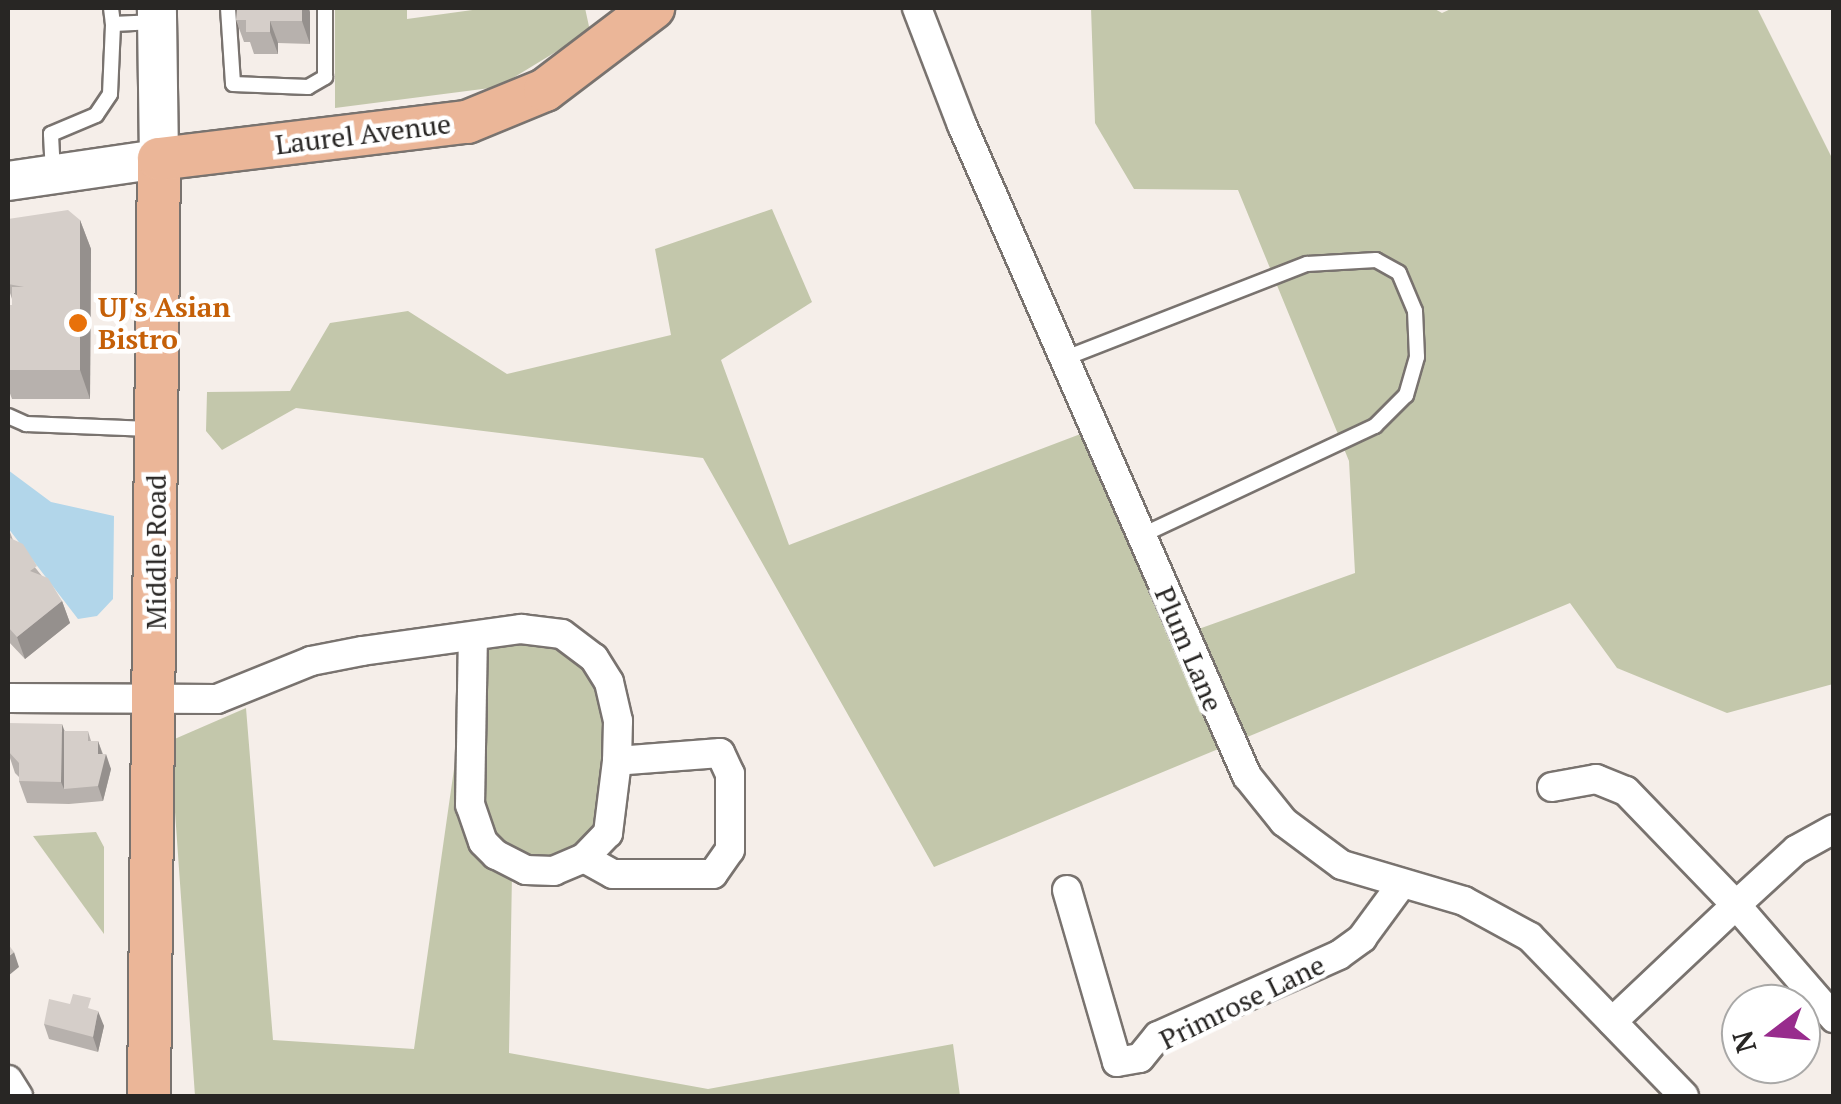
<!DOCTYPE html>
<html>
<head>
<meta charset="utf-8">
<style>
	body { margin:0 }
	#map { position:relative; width:1841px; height:1104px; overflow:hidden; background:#f5eee9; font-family:"PT Serif",serif }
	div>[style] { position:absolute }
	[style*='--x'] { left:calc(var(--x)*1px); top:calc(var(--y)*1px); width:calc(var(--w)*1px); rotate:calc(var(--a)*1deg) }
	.green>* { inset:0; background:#c3c7ab }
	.water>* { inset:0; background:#b2d6ea }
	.roads { filter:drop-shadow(2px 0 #79736f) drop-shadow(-2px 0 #79736f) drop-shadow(0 2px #79736f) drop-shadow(0 -2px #79736f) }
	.lane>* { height:14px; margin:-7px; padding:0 7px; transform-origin:7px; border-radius:7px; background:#fff }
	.street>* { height:28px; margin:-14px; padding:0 14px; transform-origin:14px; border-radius:14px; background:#fff }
	.secondary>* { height:38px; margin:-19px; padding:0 19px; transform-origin:19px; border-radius:19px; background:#fff }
	.primary>* { height:42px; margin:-21px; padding:0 21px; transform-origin:21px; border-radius:21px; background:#ebb698 }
	.wall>* { inset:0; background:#b7b1ad }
	.shaded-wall>* { inset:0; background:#95908d }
	.building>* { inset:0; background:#d5cec9 }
	.dots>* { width:28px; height:28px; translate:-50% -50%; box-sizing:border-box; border:5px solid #fff; border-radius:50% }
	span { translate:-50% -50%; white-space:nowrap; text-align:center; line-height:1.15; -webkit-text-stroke:9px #fff; paint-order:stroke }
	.street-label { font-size:28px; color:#282624 }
	.food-label { font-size:28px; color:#c56008; font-weight:700 }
	.left { translate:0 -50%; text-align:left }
	.frame { position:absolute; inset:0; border:10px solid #282624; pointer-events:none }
	.north { position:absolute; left:1721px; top:984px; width:100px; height:100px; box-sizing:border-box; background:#fff; border:2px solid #a9a8a7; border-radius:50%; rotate:254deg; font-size:28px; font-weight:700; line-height:40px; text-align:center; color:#282624 }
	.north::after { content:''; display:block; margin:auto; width:35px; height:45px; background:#982c8d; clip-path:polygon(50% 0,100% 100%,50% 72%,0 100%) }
</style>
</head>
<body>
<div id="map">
	<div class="green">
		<i style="clip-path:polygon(335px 8px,407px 8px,407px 19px,487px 8px,585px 8px,590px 31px,498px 87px,335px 108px)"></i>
		<i style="clip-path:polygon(1091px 8px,1433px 8px,1442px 13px,1453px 8px,1757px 8px,1833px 160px,1833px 684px,1727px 713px,1617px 668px,1570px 603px,934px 867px,703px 458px,296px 408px,222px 450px,206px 431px,207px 392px,290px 391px,330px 323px,408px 311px,507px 374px,671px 335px,655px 249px,772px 209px,812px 302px,721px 360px,789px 545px,1091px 430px,1179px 636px,1355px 573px,1349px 461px,1238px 190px,1134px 189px,1095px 123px)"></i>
		<i style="clip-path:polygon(522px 627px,597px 661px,613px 734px,602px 839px,512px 873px,509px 1053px,708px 1089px,953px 1044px,960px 1096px,195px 1096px,170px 741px,246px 708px,273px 1040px,414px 1049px,471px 650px)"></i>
		<i style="clip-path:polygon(96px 832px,104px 847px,104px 934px,33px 836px)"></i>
	</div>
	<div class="water">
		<i style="clip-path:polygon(8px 470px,51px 502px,114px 516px,113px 599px,97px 616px,78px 619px,8px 528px)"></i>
	</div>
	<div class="roads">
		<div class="lane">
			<i style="--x:111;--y:8;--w:16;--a:83"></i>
			<i style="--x:228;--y:8;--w:76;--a:86.2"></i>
			<i style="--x:233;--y:84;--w:75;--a:2.3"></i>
			<i style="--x:308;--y:87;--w:20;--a:-30"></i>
			<i style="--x:325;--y:77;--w:69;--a:-90"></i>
			<i style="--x:53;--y:173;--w:39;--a:-93"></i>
			<i style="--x:51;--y:134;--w:49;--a:-22.9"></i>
			<i style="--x:96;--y:115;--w:25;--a:-56"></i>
			<i style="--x:110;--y:94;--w:70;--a:-87.5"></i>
			<i style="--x:113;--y:24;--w:43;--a:-2.7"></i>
			<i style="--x:1063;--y:359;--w:262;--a:-21.3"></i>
			<i style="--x:1307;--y:264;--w:69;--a:-3.3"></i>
			<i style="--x:1376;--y:260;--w:26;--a:29"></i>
			<i style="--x:1399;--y:273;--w:41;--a:67.2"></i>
			<i style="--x:1415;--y:311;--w:46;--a:87.5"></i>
			<i style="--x:1417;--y:357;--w:40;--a:106"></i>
			<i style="--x:1406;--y:395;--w:44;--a:135"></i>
			<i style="--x:1375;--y:426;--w:259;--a:154.9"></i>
			<i style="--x:8;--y:416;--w:20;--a:24"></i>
			<i style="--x:26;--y:424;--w:124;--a:2.3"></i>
		</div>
		<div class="street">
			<i style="--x:917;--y:8;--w:125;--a:69"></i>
			<i style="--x:962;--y:125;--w:711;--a:66.36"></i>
			<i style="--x:1247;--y:776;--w:59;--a:51.2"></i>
			<i style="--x:1284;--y:822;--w:72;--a:36.6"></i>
			<i style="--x:1342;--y:865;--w:127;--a:16.4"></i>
			<i style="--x:1464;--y:901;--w:75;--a:28.6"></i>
			<i style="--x:1530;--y:937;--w:221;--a:45.9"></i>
			<i style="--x:8;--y:698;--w:209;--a:0.3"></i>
			<i style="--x:217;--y:699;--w:101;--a:-22"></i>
			<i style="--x:311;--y:661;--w:52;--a:-11.1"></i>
			<i style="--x:362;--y:651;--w:161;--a:-7.9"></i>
			<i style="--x:521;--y:629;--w:41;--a:7"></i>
			<i style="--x:562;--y:634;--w:40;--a:37"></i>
			<i style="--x:594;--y:658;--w:28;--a:58"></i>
			<i style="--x:609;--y:682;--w:40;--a:77"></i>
			<i style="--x:618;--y:721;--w:40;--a:91.4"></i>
			<i style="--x:617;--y:761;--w:73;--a:97.1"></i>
			<i style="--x:608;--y:833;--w:35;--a:134"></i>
			<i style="--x:584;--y:858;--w:33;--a:157"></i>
			<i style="--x:554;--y:871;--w:28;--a:-178"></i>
			<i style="--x:526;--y:870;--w:34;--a:-153"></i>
			<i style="--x:496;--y:855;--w:18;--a:-135"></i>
			<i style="--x:483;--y:842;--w:39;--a:-109"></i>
			<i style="--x:470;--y:805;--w:167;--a:-89"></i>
			<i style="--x:1552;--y:787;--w:45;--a:-10.3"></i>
			<i style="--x:1596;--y:779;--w:32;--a:22"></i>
			<i style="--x:1626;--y:791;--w:158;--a:46"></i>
			<i style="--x:1736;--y:905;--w:170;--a:136.7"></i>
			<i style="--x:1834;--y:829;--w:43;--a:151.1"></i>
			<i style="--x:1796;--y:850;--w:81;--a:137.5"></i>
			<i style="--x:1736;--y:905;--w:150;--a:49.1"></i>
			<i style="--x:584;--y:858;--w:33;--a:29"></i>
			<i style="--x:613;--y:874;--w:100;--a:0"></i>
			<i style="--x:713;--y:874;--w:29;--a:-55"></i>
			<i style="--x:730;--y:850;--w:76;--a:-90"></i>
			<i style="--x:730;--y:774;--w:23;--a:-115"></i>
			<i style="--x:720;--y:753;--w:103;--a:175.6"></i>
			<i style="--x:1067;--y:890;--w:179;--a:73.8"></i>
			<i style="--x:1117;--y:1062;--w:23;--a:-10"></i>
			<i style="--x:1140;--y:1058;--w:28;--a:-51"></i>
			<i style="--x:1158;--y:1036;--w:198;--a:-24.1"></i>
			<i style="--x:1339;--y:955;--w:29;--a:-36"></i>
			<i style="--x:1362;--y:938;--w:66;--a:-53.7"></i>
			<i style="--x:8;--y:1080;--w:19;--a:58"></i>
		</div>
		<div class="secondary">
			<i style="--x:8;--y:181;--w:153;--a:-8.3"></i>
			<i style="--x:159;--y:159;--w:151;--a:-90.8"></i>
		</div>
		<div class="primary">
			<i style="--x:149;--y:1096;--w:937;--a:-89.39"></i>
			<i style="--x:159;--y:159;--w:310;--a:-6.9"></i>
			<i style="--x:467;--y:122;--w:84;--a:-22.3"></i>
			<i style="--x:545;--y:90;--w:136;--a:-37.2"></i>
		</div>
	</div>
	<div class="wall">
		<i style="clip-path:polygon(310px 12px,310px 44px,278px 43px,278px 54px,254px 54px,250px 42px,244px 42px,236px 20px)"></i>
		<i style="clip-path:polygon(8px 219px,80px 220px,91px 249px,90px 399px,12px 399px,8px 388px,8px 305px,12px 305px,12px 299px,8px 287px)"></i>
		<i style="clip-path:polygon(8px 527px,13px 540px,62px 601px,70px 623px,25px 659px,8px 641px)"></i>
		<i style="clip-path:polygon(64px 731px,88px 731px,91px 741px,98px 741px,103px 754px,111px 769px,103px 801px,69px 804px,27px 803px,19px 781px,19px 777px,15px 773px,8px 752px)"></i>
		<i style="clip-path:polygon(95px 1010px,104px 1026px,98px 1052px,49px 1039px,44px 1024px)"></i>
	</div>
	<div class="shaded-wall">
		<i style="clip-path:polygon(302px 8px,309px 8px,310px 12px,310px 44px,302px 21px)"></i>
		<i style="clip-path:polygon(270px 21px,278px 43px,278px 54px,270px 32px)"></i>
		<i style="clip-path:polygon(80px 220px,91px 249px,90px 399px,80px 370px)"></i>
		<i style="clip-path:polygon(62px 601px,70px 623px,25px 659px,17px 637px)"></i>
		<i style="clip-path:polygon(62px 724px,70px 746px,64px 789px,61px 782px)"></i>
		<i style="clip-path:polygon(98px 741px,103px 756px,106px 754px,111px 769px,103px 801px,98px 786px)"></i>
		<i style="clip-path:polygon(14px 952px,19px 967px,8px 976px,8px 957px)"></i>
		<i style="clip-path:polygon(98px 1011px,104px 1026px,98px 1052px,93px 1037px)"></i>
	</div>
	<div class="building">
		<i style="clip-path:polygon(237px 8px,302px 8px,302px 21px,270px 21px,270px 32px,246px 32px,246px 20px,236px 20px)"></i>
		<i style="clip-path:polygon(68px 210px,80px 220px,80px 370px,8px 370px,8px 305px,12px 305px,12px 287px,24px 287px,8px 284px,8px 219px)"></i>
		<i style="clip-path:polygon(8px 537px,23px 544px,37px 566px,30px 571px,48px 578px,62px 601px,17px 637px,8px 627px)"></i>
		<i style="clip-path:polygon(8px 723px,62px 724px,61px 782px,19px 781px,19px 763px,8px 751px)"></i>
		<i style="clip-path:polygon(64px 731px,88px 731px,88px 741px,98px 741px,98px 754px,106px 754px,98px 786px,64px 789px)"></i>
		<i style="clip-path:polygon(8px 944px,14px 952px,8px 957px)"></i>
		<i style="clip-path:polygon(73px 994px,91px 998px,88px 1008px,98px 1011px,93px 1037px,44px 1024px,49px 999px,70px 1004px)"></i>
	</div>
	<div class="dots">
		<i style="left:78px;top:323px;background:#e8710a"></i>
	</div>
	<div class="street-label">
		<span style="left:363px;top:134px;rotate:-7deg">Laurel Avenue</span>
		<span style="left:156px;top:552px;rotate:-90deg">Middle Road</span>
		<span style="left:1189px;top:649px;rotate:67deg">Plum Lane</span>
		<span style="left:1242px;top:1002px;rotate:-26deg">Primrose Lane</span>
	</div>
	<div class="food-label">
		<span class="left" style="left:98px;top:323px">UJ's Asian<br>Bistro</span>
	</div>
	<div class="frame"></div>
	<div class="north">N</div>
</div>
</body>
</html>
